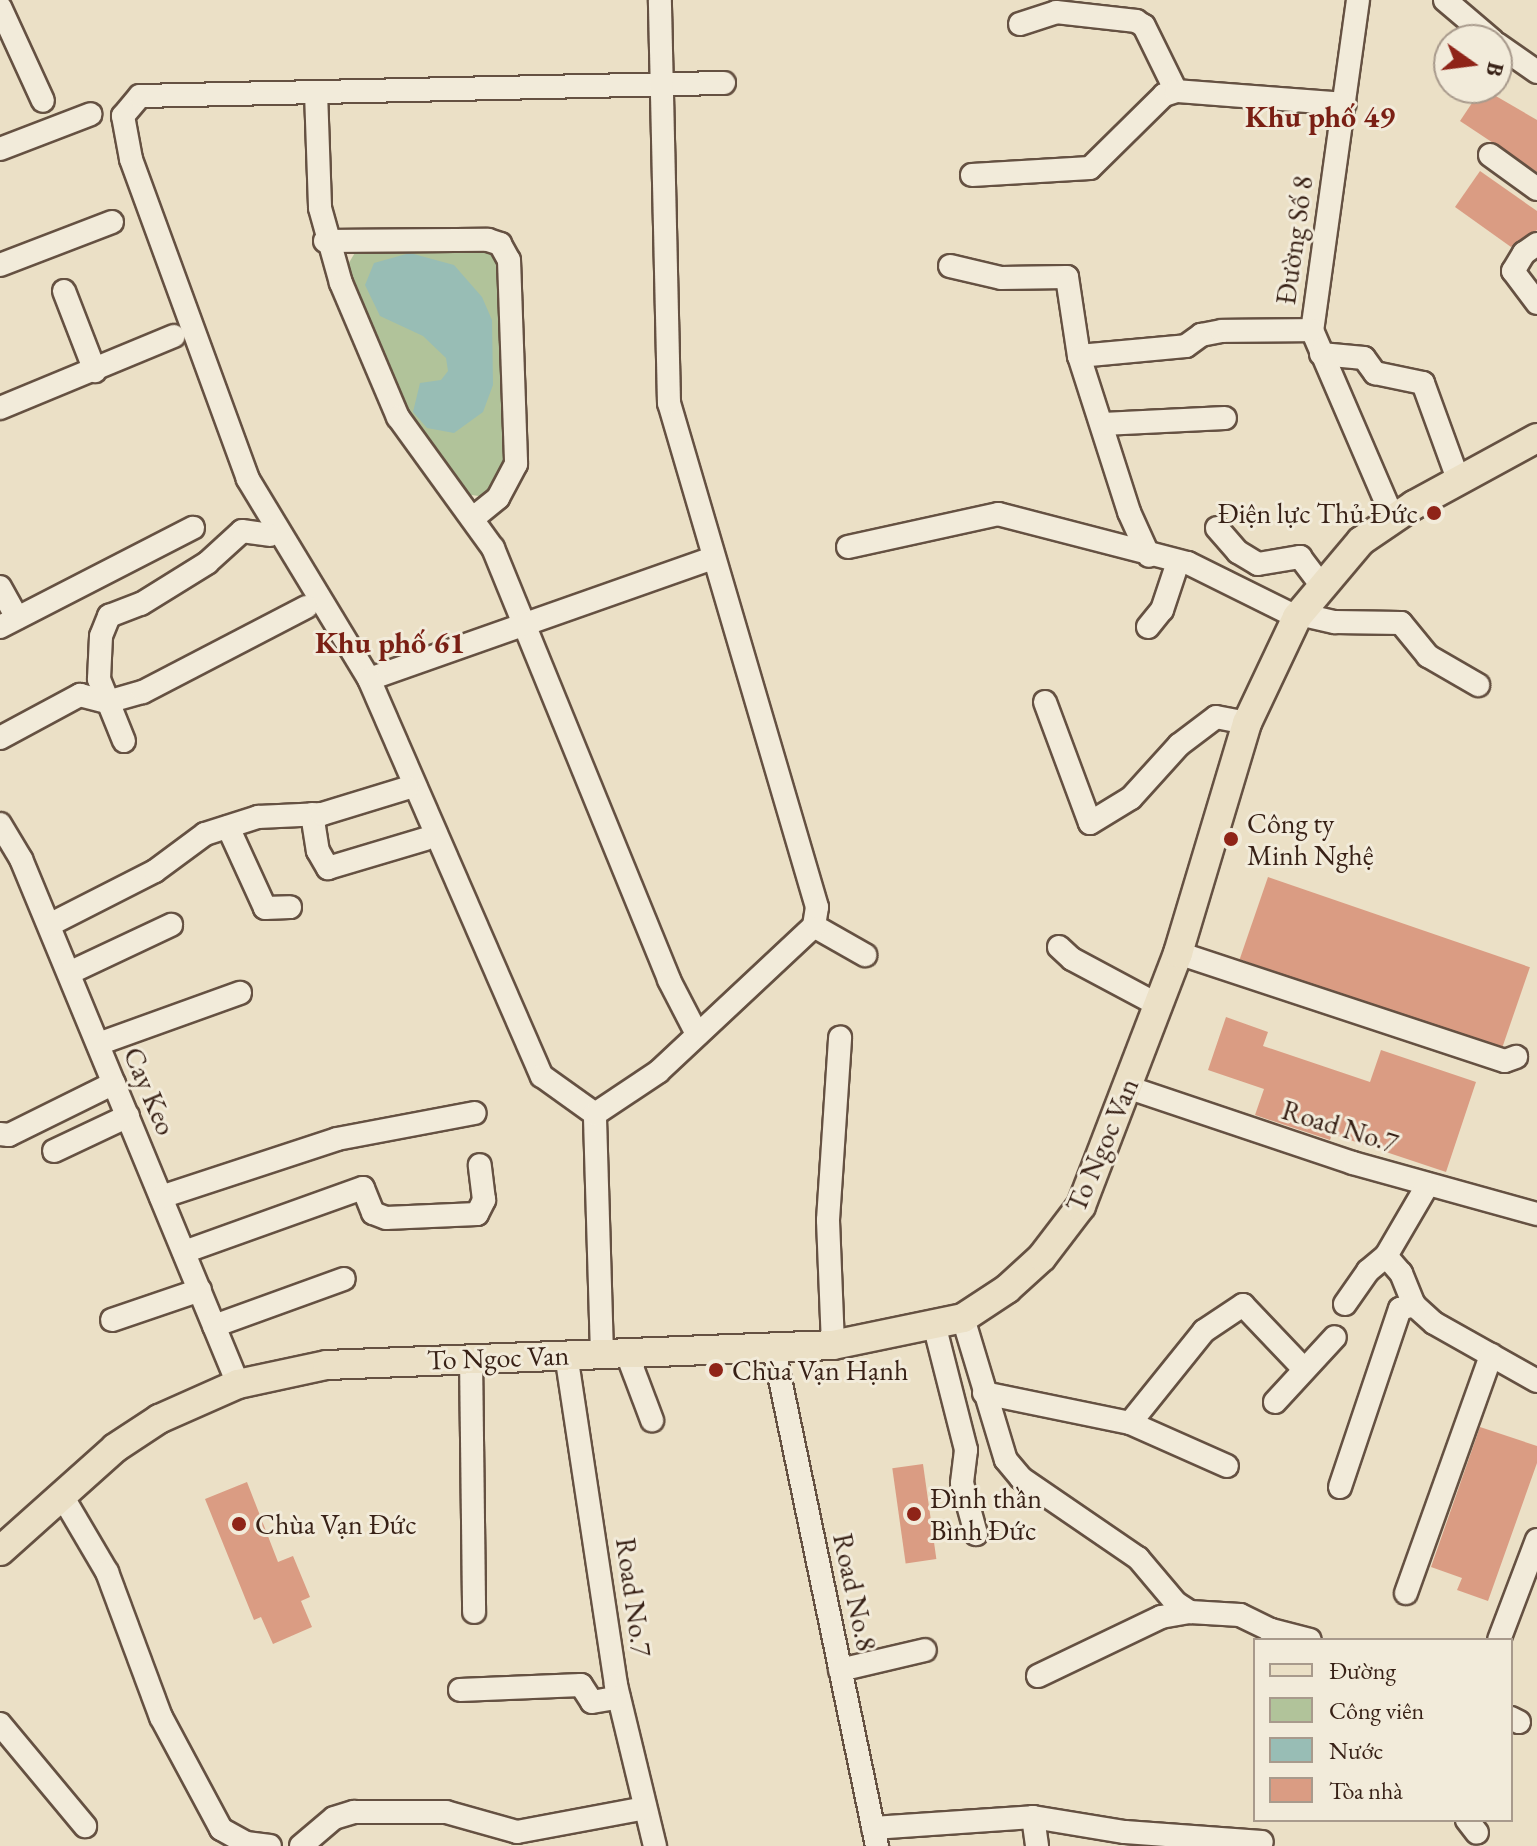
<!DOCTYPE html>
<html>
<head>
<meta charset="utf-8">
<style>
	body { margin:0 }
	#map { position:relative; width:1537px; height:1846px; overflow:hidden; background:#ebe0c6; font-family:"EB Garamond",serif }
	div>[style] { position:absolute }
	[style*='--x'] { left:calc(var(--x)*1px); top:calc(var(--y)*1px); width:calc(var(--w)*1px); rotate:calc(var(--a)*1deg) }
	.green>* { inset:0; background:#b1c39a }
	.water>* { inset:0; background:#98bdb5 }
	.building>* { inset:0; background:#da9c83; transform-origin:0 0 }
	.roads { filter:drop-shadow(2px 0 #655142) drop-shadow(-2px 0 #655142) drop-shadow(0 2px #655142) drop-shadow(0 -2px #655142) }
	.minor>* { height:22px; margin:-11px; padding:0 11px; transform-origin:11px; border-radius:11px; background:#f2ebda }
	.major>* { height:28px; margin:-14px; padding:0 14px; transform-origin:14px; border-radius:14px; background:#ebe0c6 }
	.dots>* { width:22px; height:22px; translate:-50% -50%; box-sizing:border-box; border:4px solid #f2ebda; border-radius:50% }
	span { translate:-50% -50%; white-space:nowrap; text-align:center; line-height:1.15; -webkit-text-stroke:6px #f2ebda; paint-order:stroke }
	.street-label { font-size:28px; color:#382116 }
	.poi-label { font-size:28px; color:#382116 }
	.right { translate:-100% -50%; text-align:right }
	.left { translate:0 -50%; text-align:left }
	.neighbourhood-label { font-size:30px; color:#7a1f14; font-weight:700 }
	.legend { position:absolute; left:1253px; top:1638px; width:260px; height:184px; box-sizing:border-box; background:#f2ebda; border:2px solid #a89a8c; margin:0; padding:10px 14px; list-style:none; font-size:24px; color:#382116 }
	.legend li { display:flex; align-items:center; gap:16px; height:40px }
	.legend b { width:40px; border:2px solid #a89a8c }
	.north { position:absolute; left:1433px; top:24px; width:80px; height:80px; box-sizing:border-box; background:#f2ebda; border:2px solid #a89a8c; border-radius:50%; rotate:104deg; font-size:22px; font-weight:700; line-height:32px; text-align:center; color:#382116 }
	.north::after { content:''; display:block; margin:auto; width:28px; height:36px; background:#8f2418; clip-path:polygon(50% 0,100% 100%,50% 72%,0 100%) }
</style>
</head>
<body>
<div id="map">
	<div class="green">
		<i style="clip-path:polygon(467px 245px,497px 254px,504px 284px,507px 461px,486px 497px,464px 494px,402px 409px,344px 271px,356px 251px)"></i>
	</div>
	<div class="water">
		<i style="clip-path:polygon(410px 253px,454px 265px,482px 297px,492px 320px,493px 385px,483px 412px,454px 433px,427px 428px,413px 412px,420px 383px,441px 380px,448px 371px,446px 358px,423px 336px,380px 316px,365px 285px,374px 263px)"></i>
	</div>
	<div class="building">
		<i style="clip-path:polygon(1482px 88px,1537px 120px,1537px 172px,1460px 121px)"></i>
		<i style="clip-path:polygon(1480px 171px,1537px 211px,1537px 230px,1511px 247px,1455px 207px)"></i>
		<i style="left:1268px;top:877px;width:277px;height:87px;rotate:19deg"></i>
		<i style="clip-path:polygon(1226px 1017px,1268px 1032px,1263px 1046px,1370px 1082px,1381px 1050px,1476px 1082px,1446px 1172px,1332px 1134px,1330px 1140px,1255px 1115px,1264px 1089px,1208px 1070px)"></i>
		<i style="clip-path:polygon(1480px 1427px,1537px 1446px,1537px 1463px,1488px 1601px,1457px 1590px,1462px 1578px,1431px 1567px)"></i>
		<i style="left:923px;top:1464px;width:96px;height:31px;rotate:82deg"></i>
		<i style="clip-path:polygon(247px 1482px,278px 1562px,293px 1556px,310px 1597px,301px 1601px,312px 1627px,273px 1644px,261px 1617px,254px 1620px,205px 1499px)"></i>
	</div>
	<div class="roads">
		<div class="minor">
			<i style="--x:1358;--y:0;--w:333;--a:97.9"></i>
			<i style="--x:1312;--y:330;--w:207;--a:66.7"></i>
			<i style="--x:1445;--y:0;--w:62;--a:40.4"></i>
			<i style="--x:0;--y:7;--w:103;--a:65.4"></i>
			<i style="--x:1020;--y:24;--w:38;--a:-18"></i>
			<i style="--x:1056;--y:12;--w:81;--a:6.4"></i>
			<i style="--x:1136;--y:21;--w:9;--a:32"></i>
			<i style="--x:1144;--y:26;--w:72;--a:63.8"></i>
			<i style="--x:1497;--y:44;--w:49;--a:35"></i>
			<i style="--x:316;--y:92;--w:116;--a:88"></i>
			<i style="--x:320;--y:208;--w:78;--a:74.4"></i>
			<i style="--x:341;--y:283;--w:146;--a:67"></i>
			<i style="--x:398;--y:417;--w:162;--a:54.1"></i>
			<i style="--x:493;--y:548;--w:466;--a:67.8"></i>
			<i style="--x:669;--y:980;--w:61;--a:62.6"></i>
			<i style="--x:0;--y:149;--w:97;--a:-21"></i>
			<i style="--x:1490;--y:155;--w:58;--a:35.9"></i>
			<i style="--x:972;--y:175;--w:118;--a:-3.4"></i>
			<i style="--x:1090;--y:168;--w:104;--a:-44.6"></i>
			<i style="--x:1164;--y:95;--w:13;--a:-18"></i>
			<i style="--x:1176;--y:91;--w:169;--a:4.4"></i>
			<i style="--x:325;--y:241;--w:163;--a:-0.4"></i>
			<i style="--x:488;--y:240;--w:13;--a:18"></i>
			<i style="--x:500;--y:244;--w:18;--a:61"></i>
			<i style="--x:509;--y:260;--w:204;--a:88"></i>
			<i style="--x:516;--y:464;--w:38;--a:118"></i>
			<i style="--x:498;--y:498;--w:32;--a:141"></i>
			<i style="--x:1537;--y:244;--w:16;--a:145"></i>
			<i style="--x:1524;--y:253;--w:21;--a:121"></i>
			<i style="--x:1513;--y:271;--w:40;--a:53"></i>
			<i style="--x:0;--y:265;--w:120;--a:-21"></i>
			<i style="--x:950;--y:266;--w:52;--a:13.2"></i>
			<i style="--x:1001;--y:278;--w:66;--a:-0.9"></i>
			<i style="--x:1067;--y:277;--w:80;--a:81.4"></i>
			<i style="--x:1079;--y:356;--w:164;--a:72.2"></i>
			<i style="--x:1129;--y:512;--w:48;--a:65.6"></i>
			<i style="--x:64;--y:291;--w:86;--a:68.8"></i>
			<i style="--x:1321;--y:354;--w:43;--a:5.3"></i>
			<i style="--x:1364;--y:358;--w:19;--a:54"></i>
			<i style="--x:1375;--y:373;--w:49;--a:11.8"></i>
			<i style="--x:1423;--y:383;--w:102;--a:70"></i>
			<i style="--x:1079;--y:356;--w:107;--a:-5.3"></i>
			<i style="--x:1186;--y:346;--w:19;--a:-36"></i>
			<i style="--x:1201;--y:335;--w:21;--a:-11"></i>
			<i style="--x:1222;--y:331;--w:90;--a:-0.6"></i>
			<i style="--x:0;--y:408;--w:188;--a:-22.5"></i>
			<i style="--x:1103;--y:424;--w:122;--a:-2.8"></i>
			<i style="--x:1217;--y:528;--w:32;--a:49"></i>
			<i style="--x:1238;--y:552;--w:23;--a:31"></i>
			<i style="--x:1258;--y:564;--w:43;--a:-9.5"></i>
			<i style="--x:1300;--y:557;--w:36;--a:53"></i>
			<i style="--x:848;--y:547;--w:154;--a:-12.4"></i>
			<i style="--x:998;--y:514;--w:196;--a:14.5"></i>
			<i style="--x:1188;--y:563;--w:122;--a:26.4"></i>
			<i style="--x:710;--y:559;--w:361;--a:160.6"></i>
			<i style="--x:369;--y:679;--w:234;--a:-121.2"></i>
			<i style="--x:248;--y:479;--w:341;--a:-110.1"></i>
			<i style="--x:131;--y:159;--w:44;--a:-100.5"></i>
			<i style="--x:123;--y:116;--w:26;--a:-50"></i>
			<i style="--x:140;--y:96;--w:584;--a:-1.28"></i>
			<i style="--x:0;--y:587;--w:35;--a:61"></i>
			<i style="--x:1299;--y:614;--w:37;--a:13"></i>
			<i style="--x:1335;--y:622;--w:66;--a:0.9"></i>
			<i style="--x:1401;--y:623;--w:43;--a:50.7"></i>
			<i style="--x:1428;--y:656;--w:58;--a:30.1"></i>
			<i style="--x:0;--y:627;--w:217;--a:-27.2"></i>
			<i style="--x:1148;--y:627;--w:22;--a:-51"></i>
			<i style="--x:1162;--y:610;--w:51;--a:-71.6"></i>
			<i style="--x:369;--y:679;--w:433;--a:66.5"></i>
			<i style="--x:542;--y:1076;--w:65;--a:35.6"></i>
			<i style="--x:1045;--y:702;--w:129;--a:69.6"></i>
			<i style="--x:1090;--y:823;--w:48;--a:-31.4"></i>
			<i style="--x:1131;--y:798;--w:72;--a:-47.8"></i>
			<i style="--x:1179;--y:745;--w:46;--a:-37.1"></i>
			<i style="--x:1216;--y:717;--w:32;--a:11"></i>
			<i style="--x:0;--y:738;--w:91;--a:-28.3"></i>
			<i style="--x:80;--y:695;--w:28;--a:15"></i>
			<i style="--x:107;--y:702;--w:37;--a:-16"></i>
			<i style="--x:143;--y:692;--w:184;--a:-27.5"></i>
			<i style="--x:124;--y:741;--w:67;--a:-112"></i>
			<i style="--x:99;--y:679;--w:43;--a:-87.3"></i>
			<i style="--x:101;--y:636;--w:22;--a:-68"></i>
			<i style="--x:109;--y:616;--w:34;--a:-21"></i>
			<i style="--x:141;--y:604;--w:78;--a:-31.8"></i>
			<i style="--x:207;--y:563;--w:47;--a:-42.4"></i>
			<i style="--x:242;--y:531;--w:28;--a:8"></i>
			<i style="--x:312;--y:814;--w:37;--a:81"></i>
			<i style="--x:318;--y:851;--w:20;--a:60"></i>
			<i style="--x:328;--y:868;--w:101;--a:-16.6"></i>
			<i style="--x:0;--y:824;--w:41;--a:59"></i>
			<i style="--x:21;--y:859;--w:568;--a:67.54"></i>
			<i style="--x:228;--y:827;--w:89;--a:65.4"></i>
			<i style="--x:265;--y:908;--w:25;--a:-2"></i>
			<i style="--x:49;--y:925;--w:119;--a:-27"></i>
			<i style="--x:155;--y:871;--w:62;--a:-36.5"></i>
			<i style="--x:205;--y:834;--w:56;--a:-17.8"></i>
			<i style="--x:258;--y:817;--w:64;--a:-2.7"></i>
			<i style="--x:322;--y:814;--w:89;--a:-17"></i>
			<i style="--x:814;--y:926;--w:59;--a:29.6"></i>
			<i style="--x:1059;--y:947;--w:18;--a:43"></i>
			<i style="--x:1072;--y:959;--w:100;--a:28.1"></i>
			<i style="--x:1178;--y:953;--w:344;--a:18.3"></i>
			<i style="--x:1505;--y:1061;--w:12;--a:-20"></i>
			<i style="--x:69;--y:973;--w:113;--a:-25.2"></i>
			<i style="--x:98;--y:1044;--w:151;--a:-19.8"></i>
			<i style="--x:1127;--y:1087;--w:238;--a:18.6"></i>
			<i style="--x:1353;--y:1163;--w:191;--a:15.5"></i>
			<i style="--x:0;--y:1134;--w:9;--a:6"></i>
			<i style="--x:9;--y:1135;--w:117;--a:-26.3"></i>
			<i style="--x:54;--y:1151;--w:82;--a:-25.3"></i>
			<i style="--x:161;--y:1197;--w:185;--a:-18.2"></i>
			<i style="--x:337;--y:1139;--w:140;--a:-10.7"></i>
			<i style="--x:184;--y:1252;--w:190;--a:-19.7"></i>
			<i style="--x:363;--y:1188;--w:27;--a:68"></i>
			<i style="--x:373;--y:1213;--w:14;--a:21"></i>
			<i style="--x:386;--y:1218;--w:91;--a:-2.5"></i>
			<i style="--x:477;--y:1214;--w:16;--a:-63"></i>
			<i style="--x:484;--y:1200;--w:35;--a:-97"></i>
			<i style="--x:1386;--y:1256;--w:23;--a:49"></i>
			<i style="--x:1401;--y:1273;--w:35;--a:68"></i>
			<i style="--x:1414;--y:1305;--w:27;--a:42"></i>
			<i style="--x:1434;--y:1323;--w:118;--a:29.4"></i>
			<i style="--x:1345;--y:1304;--w:40;--a:-55.1"></i>
			<i style="--x:1368;--y:1271;--w:23;--a:-40"></i>
			<i style="--x:1386;--y:1256;--w:83;--a:-59.7"></i>
			<i style="--x:963;--y:1318;--w:148;--a:73.2"></i>
			<i style="--x:1006;--y:1460;--w:23;--a:50"></i>
			<i style="--x:1021;--y:1478;--w:142;--a:34.4"></i>
			<i style="--x:1138;--y:1558;--w:59;--a:49.8"></i>
			<i style="--x:1176;--y:1603;--w:17;--a:33"></i>
			<i style="--x:1190;--y:1612;--w:50;--a:3.4"></i>
			<i style="--x:1240;--y:1615;--w:34;--a:26"></i>
			<i style="--x:1271;--y:1630;--w:10;--a:79"></i>
			<i style="--x:112;--y:1320;--w:93;--a:-18.8"></i>
			<i style="--x:934;--y:1324;--w:130;--a:75.7"></i>
			<i style="--x:966;--y:1450;--w:33;--a:97"></i>
			<i style="--x:962;--y:1483;--w:53;--a:74.6"></i>
			<i style="--x:214;--y:1326;--w:138;--a:-19.9"></i>
			<i style="--x:833;--y:1345;--w:125;--a:-92.3"></i>
			<i style="--x:828;--y:1220;--w:183;--a:-86.2"></i>
			<i style="--x:774;--y:1350;--w:507;--a:78.27"></i>
			<i style="--x:566;--y:1354;--w:335;--a:81.4"></i>
			<i style="--x:616;--y:1685;--w:166;--a:76.4"></i>
			<i style="--x:602;--y:1354;--w:240;--a:-91.7"></i>
			<i style="--x:595;--y:1114;--w:76;--a:-33.7"></i>
			<i style="--x:658;--y:1072;--w:214;--a:-43.1"></i>
			<i style="--x:814;--y:926;--w:19;--a:-81"></i>
			<i style="--x:817;--y:907;--w:525;--a:-106.36"></i>
			<i style="--x:669;--y:403;--w:403;--a:-91.3"></i>
			<i style="--x:627;--y:1354;--w:71;--a:69.3"></i>
			<i style="--x:471;--y:1357;--w:255;--a:89.3"></i>
			<i style="--x:984;--y:1393;--w:149;--a:11.6"></i>
			<i style="--x:1130;--y:1423;--w:118;--a:-51.2"></i>
			<i style="--x:1204;--y:1331;--w:47;--a:-33.7"></i>
			<i style="--x:1243;--y:1305;--w:88;--a:46.4"></i>
			<i style="--x:1275;--y:1402;--w:88;--a:-47.3"></i>
			<i style="--x:1130;--y:1423;--w:106;--a:23.9"></i>
			<i style="--x:1340;--y:1487;--w:188;--a:-71.4"></i>
			<i style="--x:1400;--y:1309;--w:15;--a:-16"></i>
			<i style="--x:61;--y:1494;--w:91;--a:59.5"></i>
			<i style="--x:107;--y:1572;--w:155;--a:69.6"></i>
			<i style="--x:161;--y:1717;--w:127;--a:61.8"></i>
			<i style="--x:221;--y:1829;--w:29;--a:29"></i>
			<i style="--x:246;--y:1843;--w:24;--a:7"></i>
			<i style="--x:1406;--y:1593;--w:253;--a:-70.3"></i>
			<i style="--x:1271;--y:1630;--w:40;--a:14.4"></i>
			<i style="--x:1499;--y:1640;--w:107;--a:-69.2"></i>
			<i style="--x:840;--y:1670;--w:87;--a:-13.2"></i>
			<i style="--x:1038;--y:1676;--w:136;--a:-25.6"></i>
			<i style="--x:1161;--y:1617;--w:29;--a:-10"></i>
			<i style="--x:460;--y:1690;--w:121;--a:-2.4"></i>
			<i style="--x:581;--y:1685;--w:20;--a:57"></i>
			<i style="--x:592;--y:1702;--w:27;--a:-10"></i>
			<i style="--x:1511;--y:1718;--w:9;--a:27"></i>
			<i style="--x:0;--y:1724;--w:133;--a:50.2"></i>
			<i style="--x:1033;--y:1817;--w:93;--a:9.3"></i>
			<i style="--x:1125;--y:1832;--w:137;--a:4.2"></i>
			<i style="--x:1467;--y:1820;--w:16;--a:52"></i>
			<i style="--x:873;--y:1828;--w:160;--a:-3.9"></i>
			<i style="--x:1033;--y:1817;--w:29;--a:82"></i>
			<i style="--x:301;--y:1846;--w:43;--a:-40.3"></i>
			<i style="--x:334;--y:1818;--w:21;--a:-17"></i>
			<i style="--x:354;--y:1812;--w:92;--a:0"></i>
			<i style="--x:446;--y:1812;--w:74;--a:15.7"></i>
			<i style="--x:517;--y:1832;--w:130;--a:-10.6"></i>
		</div>
		<div class="major">
			<i style="--x:0;--y:1551;--w:154;--a:-41.8"></i>
			<i style="--x:115;--y:1448;--w:53;--a:-33.4"></i>
			<i style="--x:159;--y:1419;--w:86;--a:-23.9"></i>
			<i style="--x:238;--y:1384;--w:91;--a:-12.1"></i>
			<i style="--x:327;--y:1365;--w:506;--a:-2.26"></i>
			<i style="--x:833;--y:1345;--w:133;--a:-11.7"></i>
			<i style="--x:963;--y:1318;--w:53;--a:-33.4"></i>
			<i style="--x:1007;--y:1289;--w:47;--a:-42.4"></i>
			<i style="--x:1042;--y:1257;--w:64;--a:-52.6"></i>
			<i style="--x:1081;--y:1206;--w:271;--a:-69"></i>
			<i style="--x:1178;--y:953;--w:240;--a:-73.3"></i>
			<i style="--x:1247;--y:723;--w:117;--a:-64.7"></i>
			<i style="--x:1297;--y:617;--w:99;--a:-49.9"></i>
			<i style="--x:1361;--y:541;--w:64;--a:-34.2"></i>
			<i style="--x:1414;--y:505;--w:140;--a:-28.6"></i>
		</div>
	</div>
	<div class="dots">
		<i style="left:1434px;top:513px;background:#8f2418"></i>
		<i style="left:1231px;top:839px;background:#8f2418"></i>
		<i style="left:716px;top:1370px;background:#8f2418"></i>
		<i style="left:914px;top:1514px;background:#8f2418"></i>
		<i style="left:239px;top:1524px;background:#8f2418"></i>
	</div>
	<div class="street-label">
		<span style="left:1294px;top:240px;rotate:-82deg">Đường Số 8</span>
		<span style="left:150px;top:1091px;rotate:67deg">Cay Keo</span>
		<span style="left:1340px;top:1126px;rotate:17deg">Road No.7</span>
		<span style="left:1102px;top:1145px;rotate:-67deg">To Ngoc Van</span>
		<span style="left:498px;top:1357px;rotate:-2deg">To Ngoc Van</span>
		<span style="left:855px;top:1592px;rotate:78deg">Road No.8</span>
		<span style="left:634px;top:1597px;rotate:82deg">Road No.7</span>
	</div>
	<div class="poi-label">
		<span class="right" style="left:1418px;top:513px">Điện lực Thủ Đức</span>
		<span class="left" style="left:1247px;top:839px">Công ty<br>Minh Nghệ</span>
		<span class="left" style="left:732px;top:1370px">Chùa Vạn Hạnh</span>
		<span class="left" style="left:930px;top:1514px">Đình thần<br>Bình Đức</span>
		<span class="left" style="left:255px;top:1524px">Chùa Vạn Đức</span>
	</div>
	<div class="neighbourhood-label">
		<span style="left:1320px;top:117px">Khu phố 49</span>
		<span style="left:390px;top:643px">Khu phố 61</span>
	</div>
	<ul class="legend">
	<li><b style="height:10px;background:#ebe0c6"></b>Đường</li>
	<li><b style="height:22px;background:#b1c39a"></b>Công viên</li>
	<li><b style="height:22px;background:#98bdb5"></b>Nước</li>
	<li><b style="height:22px;background:#da9c83"></b>Tòa nhà</li>
	</ul>
	<div class="north">B</div>
</div>
</body>
</html>
